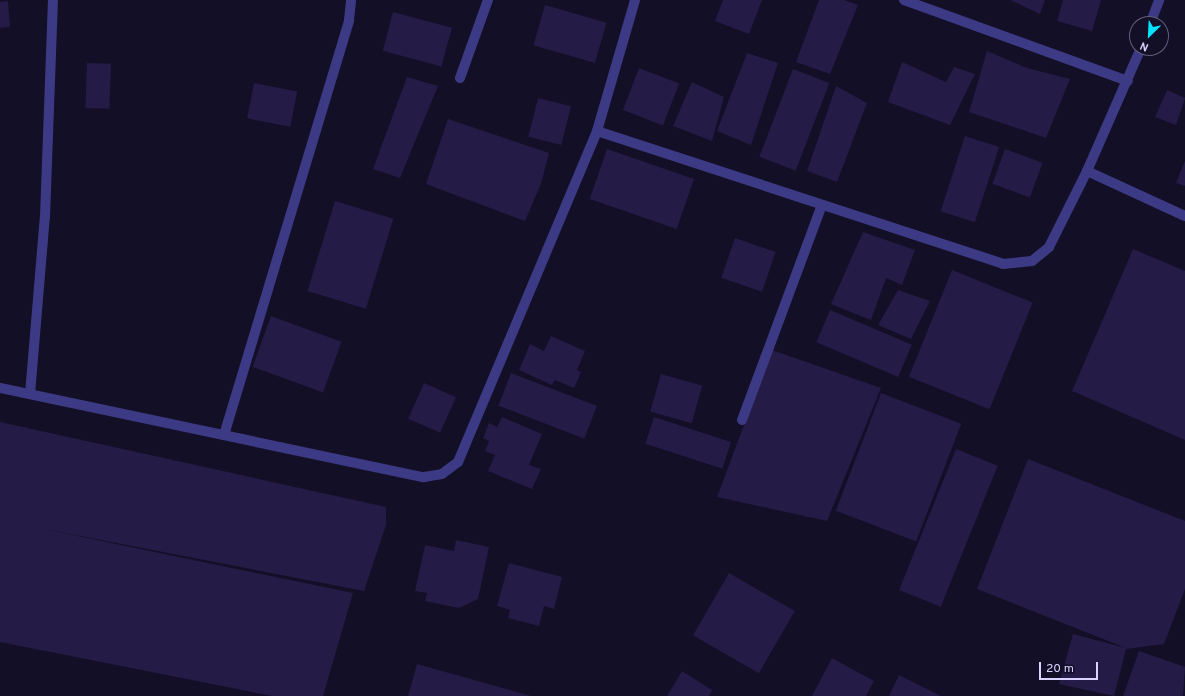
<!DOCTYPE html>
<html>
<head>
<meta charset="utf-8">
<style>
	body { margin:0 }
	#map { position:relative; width:1185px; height:696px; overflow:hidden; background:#130f26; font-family:Overpass,sans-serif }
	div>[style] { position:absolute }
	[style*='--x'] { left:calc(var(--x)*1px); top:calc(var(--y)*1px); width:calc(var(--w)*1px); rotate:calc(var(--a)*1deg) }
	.building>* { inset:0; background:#241b47; transform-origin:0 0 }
	.street>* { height:10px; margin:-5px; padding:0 5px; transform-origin:5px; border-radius:5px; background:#3d3a85 }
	span { translate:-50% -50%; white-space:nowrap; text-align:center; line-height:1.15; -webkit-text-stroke:3px #130f26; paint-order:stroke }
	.north { position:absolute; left:1129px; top:16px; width:40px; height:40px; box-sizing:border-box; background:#130f26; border:1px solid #625e7d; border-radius:50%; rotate:204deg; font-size:11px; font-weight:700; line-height:16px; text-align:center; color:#d9d4ff }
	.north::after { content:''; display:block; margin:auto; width:14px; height:18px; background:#00e5ff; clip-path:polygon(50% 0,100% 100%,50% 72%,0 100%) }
	.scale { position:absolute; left:1039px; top:662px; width:59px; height:18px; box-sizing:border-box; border:2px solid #d9d4ff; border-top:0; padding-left:5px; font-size:12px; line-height:14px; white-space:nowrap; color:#d9d4ff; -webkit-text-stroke:3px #130f26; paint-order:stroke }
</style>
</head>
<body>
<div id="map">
	<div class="building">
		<i style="clip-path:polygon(723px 0,762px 0,749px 34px,715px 21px)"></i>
		<i style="clip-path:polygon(819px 0,844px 0,858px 5px,830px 74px,796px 62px)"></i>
		<i style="clip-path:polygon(1010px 0,1045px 0,1040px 14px)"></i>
		<i style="clip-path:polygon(1063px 0,1101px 0,1092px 31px,1057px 21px)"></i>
		<i style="clip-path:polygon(8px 1px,10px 27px,0 28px,0 2px)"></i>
		<i style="left:545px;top:5px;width:64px;height:42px;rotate:16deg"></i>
		<i style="left:393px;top:12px;width:61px;height:40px;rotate:15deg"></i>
		<i style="clip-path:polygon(987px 51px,1027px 68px,1070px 79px,1046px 138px,969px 112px)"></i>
		<i style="clip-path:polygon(747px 53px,778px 63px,751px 145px,717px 131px)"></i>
		<i style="clip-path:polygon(902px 62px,946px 82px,954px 67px,975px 74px,950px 125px,888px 102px)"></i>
		<i style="left:87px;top:63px;width:24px;height:45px;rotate:2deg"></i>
		<i style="left:639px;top:68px;width:43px;height:45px;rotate:21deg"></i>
		<i style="left:793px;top:69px;width:39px;height:94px;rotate:21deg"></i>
		<i style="clip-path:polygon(407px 77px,438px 86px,400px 178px,373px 169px)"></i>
		<i style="clip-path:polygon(692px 82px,724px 97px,712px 141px,673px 126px)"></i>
		<i style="left:254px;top:83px;width:44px;height:36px;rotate:11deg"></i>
		<i style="clip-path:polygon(836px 86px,867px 103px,837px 182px,807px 171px)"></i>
		<i style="clip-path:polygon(1167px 90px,1185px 98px,1176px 125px,1155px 117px)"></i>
		<i style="left:538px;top:98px;width:34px;height:40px;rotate:14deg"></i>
		<i style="clip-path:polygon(448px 119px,549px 153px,541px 184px,525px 221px,426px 184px)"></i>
		<i style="left:965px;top:136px;width:36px;height:79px;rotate:18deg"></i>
		<i style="left:607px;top:149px;width:92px;height:53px;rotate:19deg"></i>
		<i style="left:1005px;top:149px;width:40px;height:37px;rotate:20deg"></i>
		<i style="clip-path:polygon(1185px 161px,1185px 186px,1176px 183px)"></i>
		<i style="left:335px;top:201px;width:61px;height:94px;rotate:17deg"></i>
		<i style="clip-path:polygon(863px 232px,915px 250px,902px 285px,886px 278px,871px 320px,831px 304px)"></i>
		<i style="left:735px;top:238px;width:43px;height:42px;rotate:19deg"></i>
		<i style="clip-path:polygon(1133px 249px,1185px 271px,1185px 440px,1072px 391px)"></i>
		<i style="left:952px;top:270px;width:87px;height:115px;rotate:22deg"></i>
		<i style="clip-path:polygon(898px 290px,930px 301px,911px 339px,878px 325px)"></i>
		<i style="left:830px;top:310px;width:89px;height:35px;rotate:23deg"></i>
		<i style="left:271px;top:316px;width:75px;height:54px;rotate:20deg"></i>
		<i style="clip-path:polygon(551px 336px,585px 351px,577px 370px,581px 372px,574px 388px,555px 380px,552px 385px,519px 370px,530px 344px,544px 351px)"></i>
		<i style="clip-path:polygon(772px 350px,881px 388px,827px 521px,717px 497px)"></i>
		<i style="left:511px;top:373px;width:92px;height:35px;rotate:21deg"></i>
		<i style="left:661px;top:374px;width:43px;height:39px;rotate:16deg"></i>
		<i style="left:424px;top:383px;width:35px;height:39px;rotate:24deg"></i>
		<i style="left:881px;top:393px;width:86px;height:126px;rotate:21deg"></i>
		<i style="clip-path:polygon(502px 417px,542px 434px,529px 465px,541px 469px,532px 489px,488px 471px,495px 455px,485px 451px,489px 441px,483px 438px,489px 423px,497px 427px)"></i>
		<i style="left:654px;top:417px;width:81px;height:28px;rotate:18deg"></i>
		<i style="clip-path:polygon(0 422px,386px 507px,386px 525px,364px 591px,44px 529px,353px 593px,323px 696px,272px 696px,0 642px)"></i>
		<i style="left:956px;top:449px;width:45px;height:152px;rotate:22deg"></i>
		<i style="clip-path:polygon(1028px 459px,1185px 521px,1185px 589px,1164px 644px,1126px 649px,1114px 696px,1059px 684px,1073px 634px,1126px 648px,977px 589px)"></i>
		<i style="clip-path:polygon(456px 540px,489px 547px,478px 599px,459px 608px,425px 601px,427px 593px,415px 591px,425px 545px,454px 551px)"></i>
		<i style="clip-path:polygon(509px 563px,562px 577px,554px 609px,544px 606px,539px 626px,508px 618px,510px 610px,497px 606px)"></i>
		<i style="left:729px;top:573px;width:76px;height:72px;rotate:30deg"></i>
		<i style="clip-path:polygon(1139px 651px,1185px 667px,1183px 696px,1123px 696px)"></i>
		<i style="clip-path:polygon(832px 658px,874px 681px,866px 696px,812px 696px)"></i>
		<i style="clip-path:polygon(417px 664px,531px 696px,408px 696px)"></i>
		<i style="clip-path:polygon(682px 671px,712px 690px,709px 696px,667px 696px)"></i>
		<i style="clip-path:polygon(899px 675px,941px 696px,889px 696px)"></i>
	</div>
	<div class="street">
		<i style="--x:904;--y:0;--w:238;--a:19.9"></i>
		<i style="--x:1150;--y:24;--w:26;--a:-69"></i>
		<i style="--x:460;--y:78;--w:83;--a:-70.3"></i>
		<i style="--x:597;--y:131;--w:427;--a:18.1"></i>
		<i style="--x:1003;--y:264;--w:29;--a:-6"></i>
		<i style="--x:1032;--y:261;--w:22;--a:-39"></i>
		<i style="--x:1049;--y:247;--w:85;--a:-63.4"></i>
		<i style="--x:1087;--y:171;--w:134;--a:-66.3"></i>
		<i style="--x:1087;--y:171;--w:108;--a:24.7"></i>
		<i style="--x:0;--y:388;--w:433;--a:11.9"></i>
		<i style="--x:424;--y:477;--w:18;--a:-9"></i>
		<i style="--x:442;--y:474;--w:20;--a:-37"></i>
		<i style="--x:458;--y:462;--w:359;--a:-67.2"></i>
		<i style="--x:597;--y:131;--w:136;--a:-73.8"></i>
		<i style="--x:30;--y:394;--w:178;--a:-85.2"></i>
		<i style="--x:45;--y:217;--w:217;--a:-87.9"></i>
		<i style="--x:742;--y:420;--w:229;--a:-69.6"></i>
		<i style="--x:224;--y:435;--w:433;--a:-73.2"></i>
		<i style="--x:349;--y:20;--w:20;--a:-84"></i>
	</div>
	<div class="north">N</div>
	<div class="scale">20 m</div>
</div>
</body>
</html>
